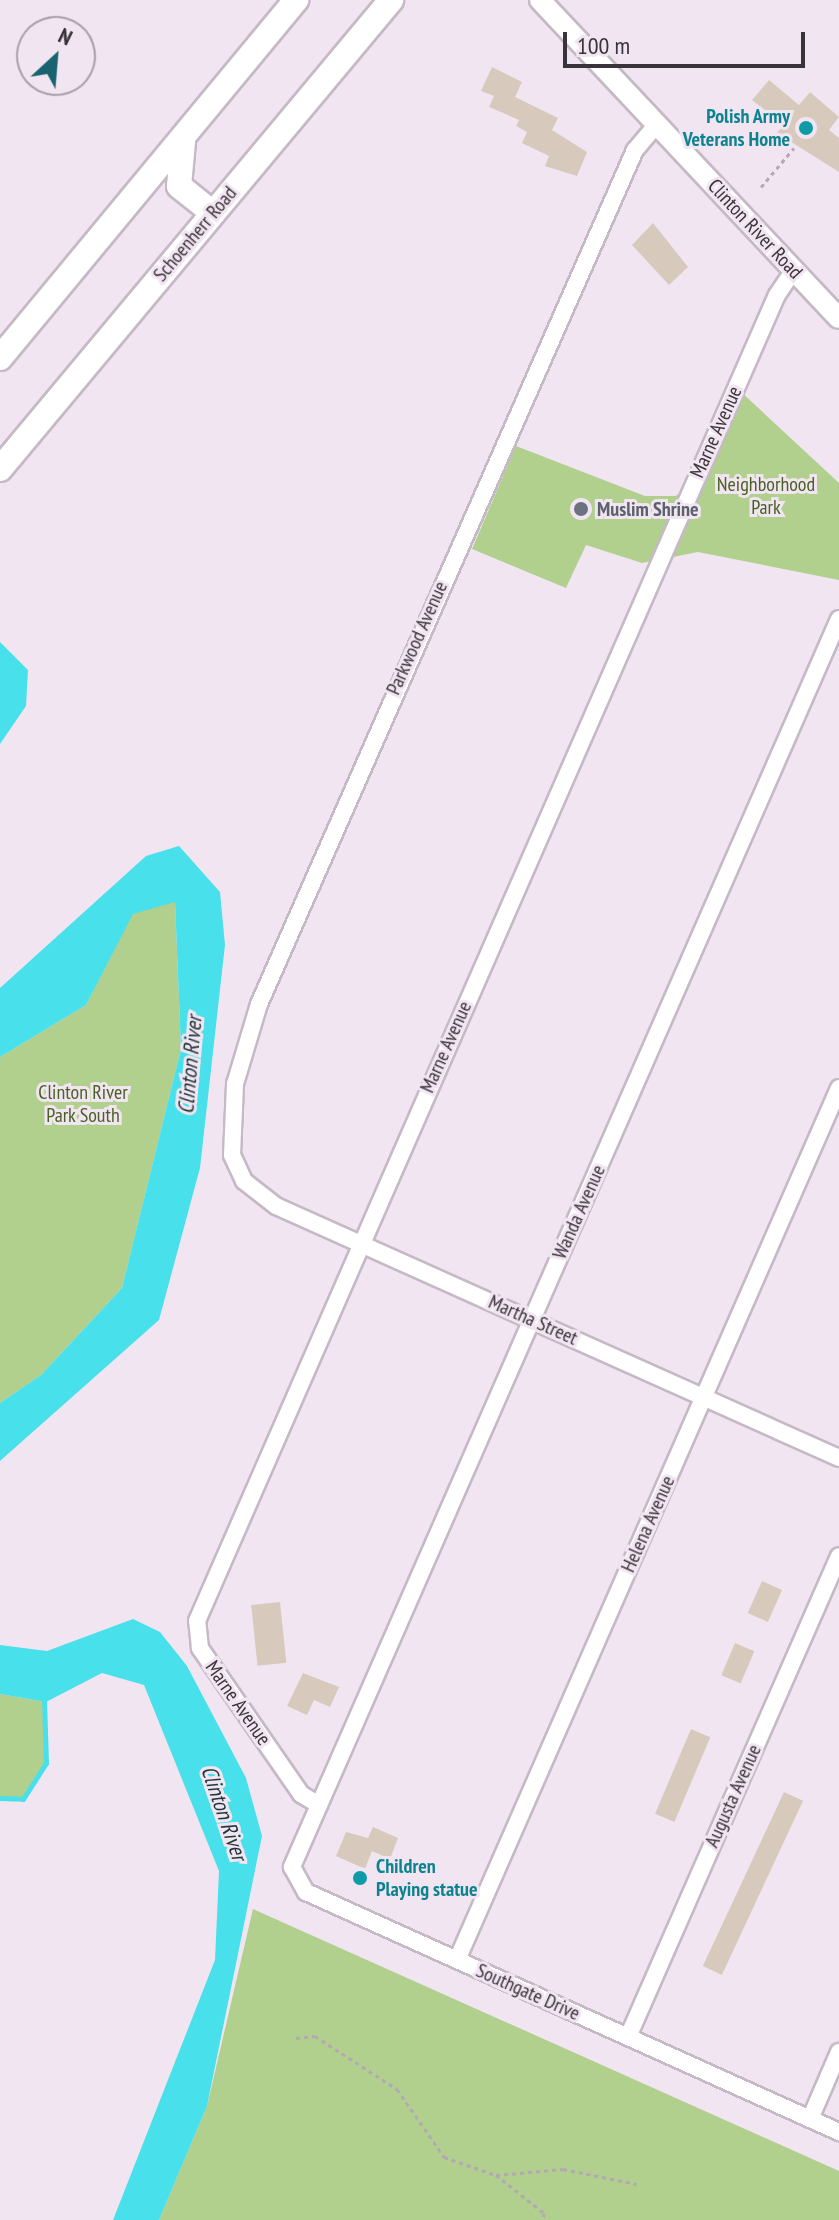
<!DOCTYPE html>
<html>
<head>
<meta charset="utf-8">
<style>
	body { margin:0 }
	#map { position:relative; width:839px; height:2220px; overflow:hidden; background:#f2e5f2; font-family:"PT Sans Narrow",sans-serif }
	div>[style] { position:absolute }
	[style*='--x'] { left:calc(var(--x)*1px); top:calc(var(--y)*1px); width:calc(var(--w)*1px); rotate:calc(var(--a)*1deg) }
	.green>* { inset:0; background:#b1cf8d }
	.water>* { inset:0; background:#48e0ea }
	.stream>* { height:5px; margin:-2.5px; padding:0 2.5px; transform-origin:2.5px; border-radius:2.5px; background:#48e0ea }
	.building>* { inset:0; background:#d7cabd; transform-origin:0 0 }
	.path>* { height:3px; margin-top:-1.5px; transform-origin:0; background:repeating-linear-gradient(90deg,#b3a8b3 0 4px,transparent 0 8px) }
	.roads { filter:drop-shadow(2px 0 #c6b9c6) drop-shadow(-2px 0 #c6b9c6) drop-shadow(0 2px #c6b9c6) drop-shadow(0 -2px #c6b9c6) }
	.minor>* { height:16px; margin:-8px; padding:0 8px; transform-origin:8px; border-radius:8px; background:#fff }
	.tertiary>* { height:20px; margin:-10px; padding:0 10px; transform-origin:10px; border-radius:10px; background:#fff }
	.secondary>* { height:24px; margin:-12px; padding:0 12px; transform-origin:12px; border-radius:12px; background:#fff }
	.dots>* { width:22px; height:22px; translate:-50% -50%; box-sizing:border-box; border:4px solid #f2e5f2; border-radius:50% }
	span { translate:-50% -50%; white-space:nowrap; text-align:center; line-height:1.15; -webkit-text-stroke:6px #f2e5f2; paint-order:stroke }
	.culture-label { font-size:20px; color:#0d838f; font-weight:700 }
	.right { translate:-100% -50%; text-align:right }
	.left { translate:0 -50%; text-align:left }
	.street-label { font-size:20px; color:#393439 }
	.park-label { font-size:20px; color:#486123 }
	.worship-label { font-size:20px; color:#5b616d; font-weight:700 }
	.water-label { font-size:22px; color:#1e3739; font-style:italic }
	.north { position:absolute; left:16px; top:16px; width:80px; height:80px; box-sizing:border-box; background:#f2e5f2; border:2px solid #a89ea8; border-radius:50%; rotate:26deg; font-size:22px; font-weight:700; line-height:32px; text-align:center; color:#393439 }
	.north::after { content:''; display:block; margin:auto; width:28px; height:36px; background:#196270; clip-path:polygon(50% 0,100% 100%,50% 72%,0 100%) }
	.scale { position:absolute; left:563px; top:32px; width:242px; height:36px; box-sizing:border-box; border:4px solid #393439; border-top:0; padding-left:10px; font-size:24px; line-height:28px; white-space:nowrap; color:#393439; -webkit-text-stroke:6px #f2e5f2; paint-order:stroke }
</style>
</head>
<body>
<div id="map">
	<div class="green">
		<i style="clip-path:polygon(740px 391px,839px 483px,839px 580px,698px 552px,642px 563px,586px 545px,566px 588px,472px 549px,516px 446px,645px 496px,675px 496px,704px 484px)"></i>
		<i style="clip-path:polygon(161px 901px,175px 902px,181px 1049px,122px 1288px,41px 1375px,0 1403px,0 1057px,86px 1005px,132px 914px)"></i>
		<i style="clip-path:polygon(0 1694px,46px 1702px,46px 1763px,23px 1799px,0 1798px)"></i>
		<i style="clip-path:polygon(253px 1909px,839px 2171px,839px 2220px,159px 2220px,207px 2106px)"></i>
	</div>
	<div class="water">
		<i style="clip-path:polygon(0 642px,28px 670px,26px 706px,0 744px)"></i>
		<i style="clip-path:polygon(179px 846px,220px 892px,225px 945px,200px 1168px,159px 1320px,0 1461px,0 1403px,41px 1375px,122px 1288px,181px 1049px,175px 902px,133px 914px,86px 1005px,0 1057px,0 988px,146px 856px)"></i>
		<i style="clip-path:polygon(133px 1619px,160px 1632px,187px 1666px,246px 1778px,262px 1836px,207px 2106px,159px 2220px,113px 2220px,215px 1960px,219px 1871px,144px 1685px,102px 1673px,46px 1702px,0 1694px,0 1645px,47px 1651px)"></i>
	</div>
	<div class="stream">
		<i style="--x:0;--y:1798;--w:23;--a:2"></i>
		<i style="--x:23;--y:1799;--w:43;--a:-57.4"></i>
		<i style="--x:46;--y:1763;--w:65;--a:-91.8"></i>
	</div>
	<div class="building">
		<i style="clip-path:polygon(492px 67px,522px 82px,515px 97px,558px 118px,552px 130px,587px 152px,577px 176px,545px 166px,549px 156px,522px 143px,527px 132px,516px 126px,519px 120px,489px 107px,494px 96px,481px 91px)"></i>
		<i style="clip-path:polygon(769px 80px,799px 105px,810px 92px,839px 117px,829px 130px,839px 138px,839px 172px,777px 133px,784px 125px,752px 100px)"></i>
		<i style="clip-path:polygon(653px 223px,688px 267px,669px 285px,632px 245px)"></i>
		<i style="left:762px;top:1581px;width:22px;height:35px;rotate:24deg"></i>
		<i style="left:280px;top:1602px;width:61px;height:29px;rotate:84deg"></i>
		<i style="left:735px;top:1643px;width:21px;height:35px;rotate:23deg"></i>
		<i style="clip-path:polygon(303px 1673px,339px 1687px,330px 1707px,314px 1700px,307px 1715px,287px 1706px)"></i>
		<i style="left:691px;top:1729px;width:21px;height:92px;rotate:23deg"></i>
		<i style="left:784px;top:1792px;width:21px;height:192px;rotate:25deg"></i>
		<i style="clip-path:polygon(373px 1827px,398px 1838px,390px 1859px,372px 1851px,365px 1869px,336px 1856px,346px 1832px,368px 1838px)"></i>
	</div>
	<div class="path">
		<i style="--x:761;--y:187;--w:51;--a:-49.8"></i>
		<i style="--x:296;--y:2038;--w:19;--a:-6"></i>
		<i style="--x:315;--y:2036;--w:98;--a:32.9"></i>
		<i style="--x:397;--y:2089;--w:83;--a:55.3"></i>
		<i style="--x:444;--y:2157;--w:55;--a:19.1"></i>
		<i style="--x:496;--y:2175;--w:61;--a:38.4"></i>
		<i style="--x:544;--y:2213;--w:7;--a:98"></i>
		<i style="--x:496;--y:2175;--w:67;--a:-5.1"></i>
		<i style="--x:563;--y:2169;--w:75;--a:11.6"></i>
	</div>
	<div class="roads">
		<div class="minor">
			<i style="--x:657;--y:124;--w:34;--a:130"></i>
			<i style="--x:635;--y:150;--w:933;--a:113.76"></i>
			<i style="--x:259;--y:1004;--w:84;--a:106.7"></i>
			<i style="--x:235;--y:1084;--w:71;--a:92.4"></i>
			<i style="--x:232;--y:1155;--w:29;--a:65"></i>
			<i style="--x:244;--y:1181;--w:41;--a:38"></i>
			<i style="--x:276;--y:1206;--w:617;--a:24.11"></i>
			<i style="--x:839;--y:619;--w:1363;--a:113.67"></i>
			<i style="--x:292;--y:1867;--w:29;--a:61"></i>
			<i style="--x:306;--y:1892;--w:585;--a:24.24"></i>
			<i style="--x:319;--y:1805;--w:21;--a:-149"></i>
			<i style="--x:301;--y:1794;--w:178;--a:-124.7"></i>
			<i style="--x:200;--y:1648;--w:27;--a:-96"></i>
			<i style="--x:197;--y:1621;--w:1447;--a:-66.38"></i>
			<i style="--x:777;--y:295;--w:30;--a:-56"></i>
			<i style="--x:457;--y:1960;--w:952;--a:-66.34"></i>
			<i style="--x:628;--y:2037;--w:525;--a:-66.31"></i>
			<i style="--x:810;--y:2119;--w:73;--a:-66.6"></i>
		</div>
		<div class="tertiary">
			<i style="--x:540;--y:0;--w:436;--a:46.8"></i>
		</div>
		<div class="secondary">
			<i style="--x:183;--y:142;--w:44;--a:95.2"></i>
			<i style="--x:179;--y:186;--w:43;--a:38.5"></i>
			<i style="--x:0;--y:358;--w:465;--a:-50.4"></i>
			<i style="--x:0;--y:469;--w:611;--a:-50.18"></i>
		</div>
	</div>
	<div class="dots">
		<i style="left:806px;top:128px;background:#0f9aa8"></i>
		<i style="left:581px;top:509px;background:#6b7280"></i>
		<i style="left:360px;top:1878px;background:#0f9aa8"></i>
	</div>
	<div class="culture-label">
		<span class="right" style="left:790px;top:128px">Polish Army<br>Veterans Home</span>
		<span class="left" style="left:376px;top:1878px">Children<br>Playing statue</span>
	</div>
	<div class="street-label">
		<span style="left:755px;top:229px;rotate:47deg">Clinton River Road</span>
		<span style="left:195px;top:234px;rotate:-50deg">Schoenherr Road</span>
		<span style="left:716px;top:432px;rotate:-66deg">Marne Avenue</span>
		<span style="left:417px;top:638px;rotate:-66deg">Parkwood Avenue</span>
		<span style="left:446px;top:1047px;rotate:-66deg">Marne Avenue</span>
		<span style="left:579px;top:1212px;rotate:-66deg">Wanda Avenue</span>
		<span style="left:533px;top:1320px;rotate:24deg">Martha Street</span>
		<span style="left:648px;top:1524px;rotate:-66deg">Helena Avenue</span>
		<span style="left:238px;top:1703px;rotate:55deg">Marne Avenue</span>
		<span style="left:733px;top:1796px;rotate:-66deg">Augusta Avenue</span>
		<span style="left:528px;top:1992px;rotate:24deg">Southgate Drive</span>
	</div>
	<div class="park-label">
		<span style="left:766px;top:496px">Neighborhood<br>Park</span>
		<span style="left:83px;top:1104px">Clinton River<br>Park South</span>
	</div>
	<div class="worship-label">
		<span class="left" style="left:597px;top:509px">Muslim Shrine</span>
	</div>
	<div class="water-label">
		<span style="left:190px;top:1065px;rotate:-85deg">Clinton River</span>
		<span style="left:224px;top:1813px;rotate:71deg">Clinton River</span>
	</div>
	<div class="north">N</div>
	<div class="scale">100 m</div>
</div>
</body>
</html>
